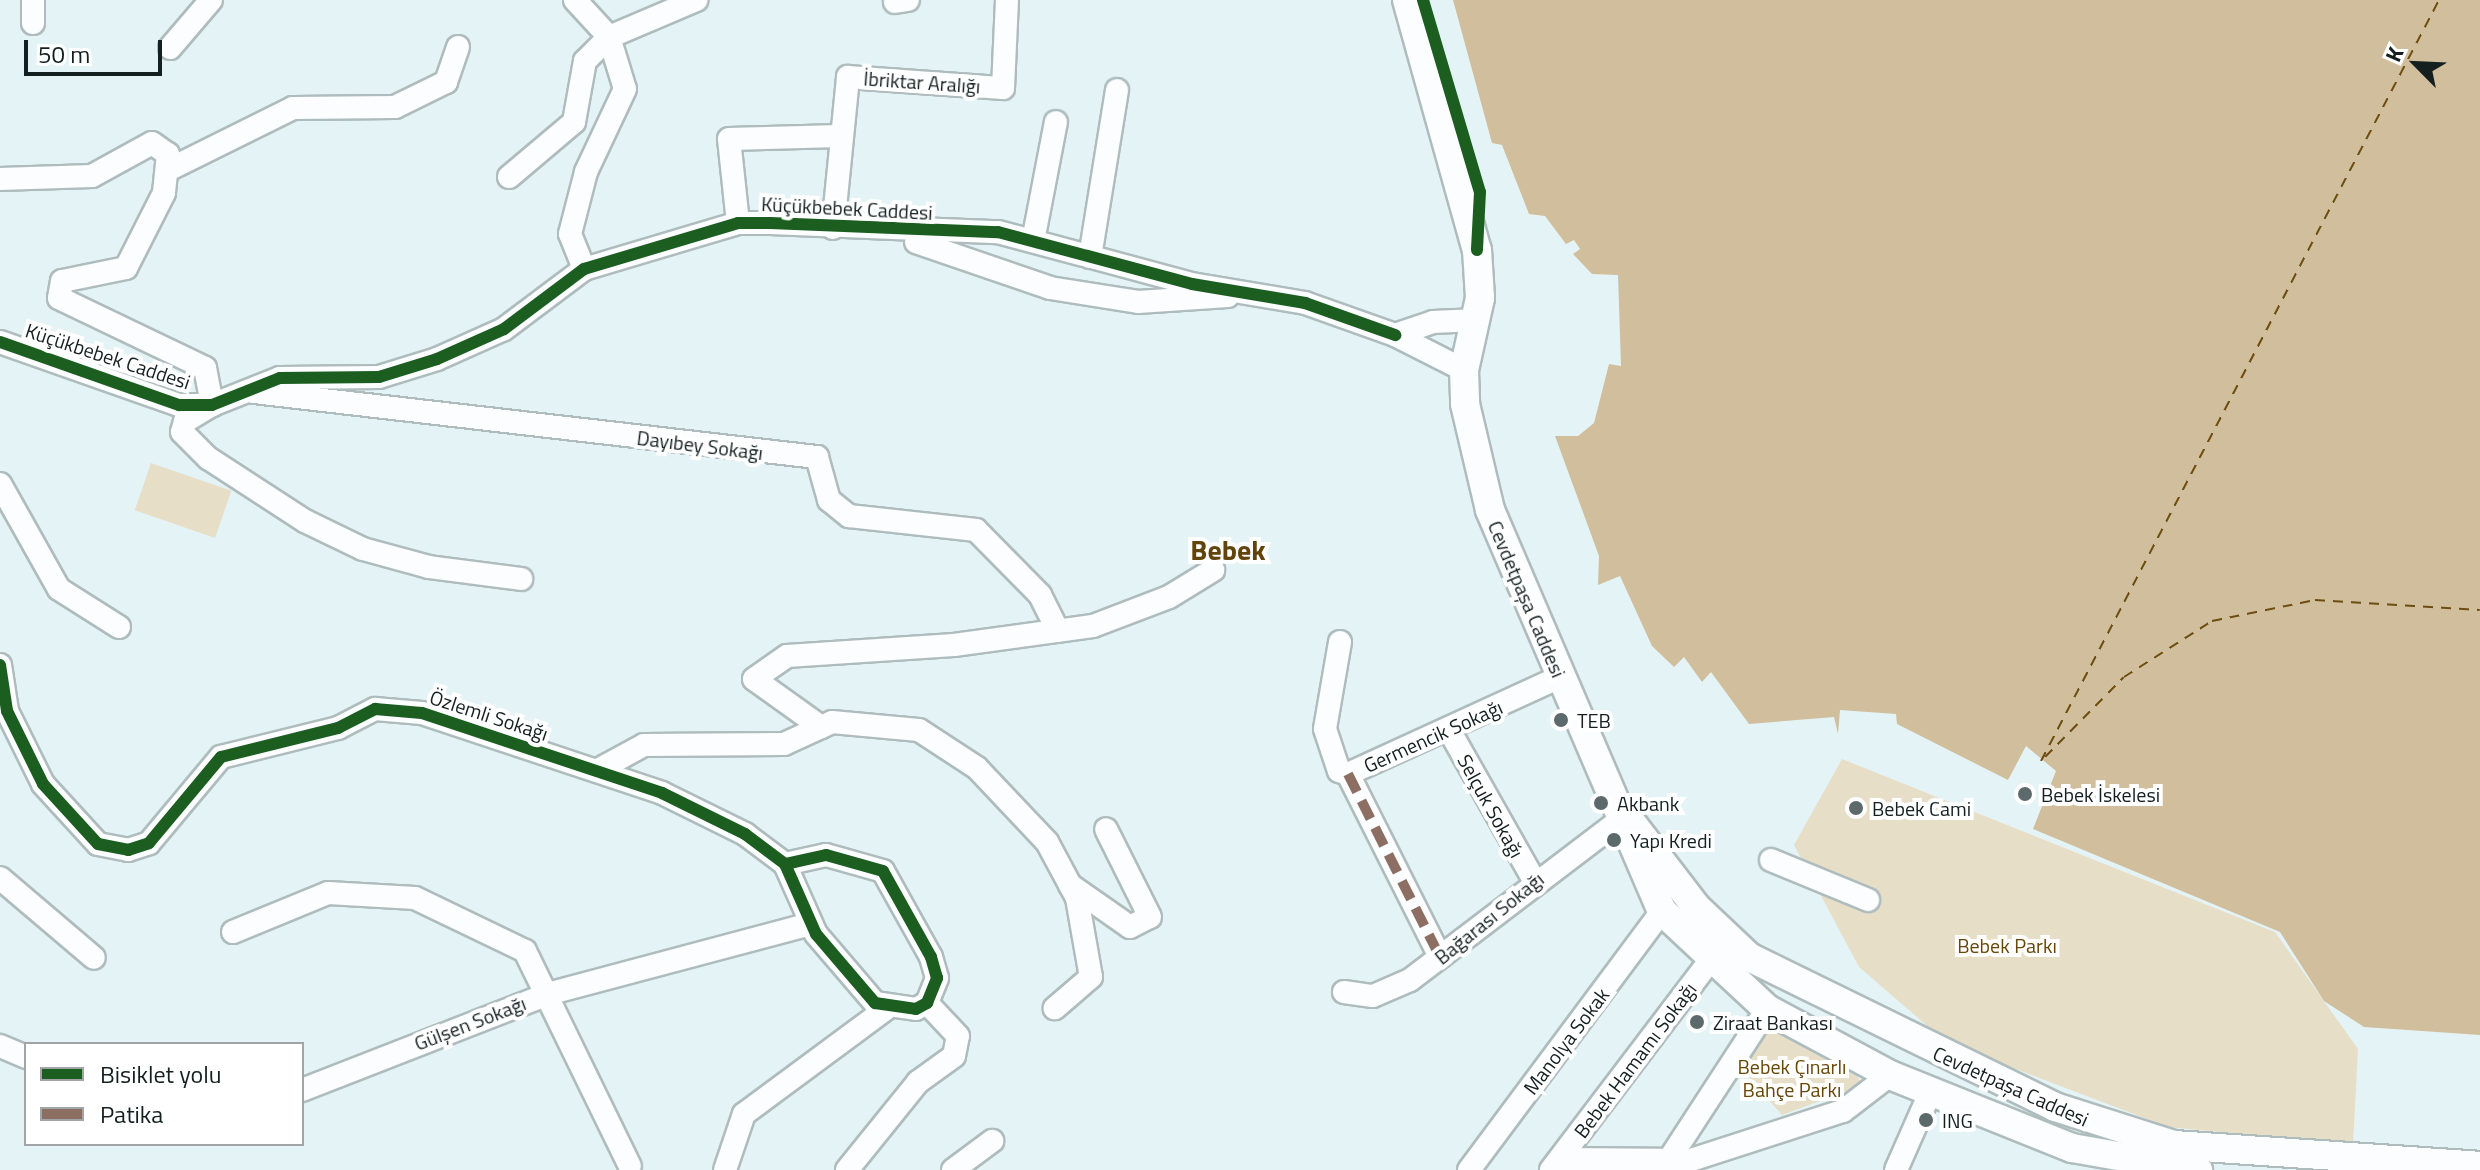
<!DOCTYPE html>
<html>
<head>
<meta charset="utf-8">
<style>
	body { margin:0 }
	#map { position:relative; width:2480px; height:1170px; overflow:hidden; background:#e4f4f6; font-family:"Titillium Web",sans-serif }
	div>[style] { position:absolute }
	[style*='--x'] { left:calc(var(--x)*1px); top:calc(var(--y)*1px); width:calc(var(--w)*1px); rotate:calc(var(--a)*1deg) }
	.green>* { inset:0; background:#e7dec8; transform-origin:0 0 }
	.water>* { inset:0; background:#d0be9c }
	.ferry>* { height:2px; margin-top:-1px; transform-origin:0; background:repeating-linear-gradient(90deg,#6d4c0f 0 10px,transparent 0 18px) }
	.roads { filter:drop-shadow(2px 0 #afbcbe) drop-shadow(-2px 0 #afbcbe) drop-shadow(0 2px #afbcbe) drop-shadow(0 -2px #afbcbe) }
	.minor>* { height:22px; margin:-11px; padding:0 11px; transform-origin:11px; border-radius:11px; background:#fbfdfe }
	.major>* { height:28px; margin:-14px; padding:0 14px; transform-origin:14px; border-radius:14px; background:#fbfdfe }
	.quiet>* { height:10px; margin-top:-5px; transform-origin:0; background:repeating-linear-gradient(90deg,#8d6e63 0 20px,transparent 0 30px) }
	.cycleway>* { height:12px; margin:-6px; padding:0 6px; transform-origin:6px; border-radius:6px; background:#1b5e20 }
	.dots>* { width:22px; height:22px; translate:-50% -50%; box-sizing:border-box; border:4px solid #fff; border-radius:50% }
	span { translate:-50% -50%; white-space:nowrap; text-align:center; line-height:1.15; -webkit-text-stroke:8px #fff; paint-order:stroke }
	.street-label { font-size:20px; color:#141f20 }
	.poi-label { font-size:20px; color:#141f20 }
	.left { translate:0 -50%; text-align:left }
	.park-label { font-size:20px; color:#674707 }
	.district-label { font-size:28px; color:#62440a; font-weight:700 }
	.legend { position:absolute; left:24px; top:1042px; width:280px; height:104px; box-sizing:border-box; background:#fff; border:2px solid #a1a5a6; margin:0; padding:10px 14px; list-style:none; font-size:24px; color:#141f20 }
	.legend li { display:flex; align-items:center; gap:16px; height:40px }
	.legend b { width:40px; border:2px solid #a1a5a6 }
	.north { position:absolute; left:2376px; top:24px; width:80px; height:80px; -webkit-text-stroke:6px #fff; paint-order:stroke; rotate:294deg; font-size:22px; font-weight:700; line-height:32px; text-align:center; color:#141f20 }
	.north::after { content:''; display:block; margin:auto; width:28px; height:36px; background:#141f20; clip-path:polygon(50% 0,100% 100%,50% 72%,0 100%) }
	.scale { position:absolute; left:24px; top:40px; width:138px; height:36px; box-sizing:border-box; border:4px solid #141f20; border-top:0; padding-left:10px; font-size:24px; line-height:28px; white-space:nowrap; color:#141f20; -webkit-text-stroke:6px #fff; paint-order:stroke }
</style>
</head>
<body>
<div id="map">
	<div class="green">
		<i style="left:151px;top:463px;width:85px;height:50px;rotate:19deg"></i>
		<i style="clip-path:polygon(1842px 759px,2275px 932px,2358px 1049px,2353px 1145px,2168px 1127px,1947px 1043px,1859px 967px,1794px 845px)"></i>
		<i style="clip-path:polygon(1765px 1026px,1857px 1076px,1863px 1085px,1782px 1115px,1739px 1066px)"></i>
	</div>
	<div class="water">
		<i style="clip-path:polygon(1453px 0,2480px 0,2480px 1035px,2364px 1027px,2324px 1001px,2280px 932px,2033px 829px,2056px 771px,2026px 746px,2008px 780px,1897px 724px,1896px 714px,1840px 710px,1838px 734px,1834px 717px,1749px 724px,1711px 672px,1702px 682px,1684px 657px,1674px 667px,1652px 646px,1620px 576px,1598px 585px,1599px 556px,1555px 436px,1578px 436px,1594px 423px,1609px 364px,1621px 366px,1618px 275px,1592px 274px,1573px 254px,1580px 249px,1574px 240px,1566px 244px,1545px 216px,1529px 214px,1502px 145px,1492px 143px)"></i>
	</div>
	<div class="ferry">
		<i style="--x:2045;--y:757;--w:112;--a:-45.4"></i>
		<i style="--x:2124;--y:677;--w:104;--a:-32.5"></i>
		<i style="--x:2212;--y:621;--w:105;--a:-11.5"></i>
		<i style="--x:2315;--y:600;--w:165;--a:3.5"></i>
		<i style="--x:2041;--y:761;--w:859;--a:-62.39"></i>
	</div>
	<div class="roads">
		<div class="minor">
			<i style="--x:575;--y:0;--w:50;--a:47.4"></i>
			<i style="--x:609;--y:37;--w:54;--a:72.9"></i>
			<i style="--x:625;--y:89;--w:92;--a:115.2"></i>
			<i style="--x:586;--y:172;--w:64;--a:104.5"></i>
			<i style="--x:570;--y:234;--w:38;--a:68"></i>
			<i style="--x:895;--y:2;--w:13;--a:-9"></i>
			<i style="--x:33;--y:23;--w:23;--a:-90"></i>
			<i style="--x:170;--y:48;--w:63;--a:-49.5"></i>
			<i style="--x:170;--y:169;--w:137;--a:-26.4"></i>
			<i style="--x:293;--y:108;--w:102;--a:-0.6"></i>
			<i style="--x:395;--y:107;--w:57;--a:-26.1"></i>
			<i style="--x:446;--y:82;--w:37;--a:-71"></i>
			<i style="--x:509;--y:177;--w:85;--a:-40.2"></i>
			<i style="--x:574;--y:122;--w:62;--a:-79.8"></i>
			<i style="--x:585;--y:61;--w:34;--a:-45"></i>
			<i style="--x:609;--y:37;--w:95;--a:-23"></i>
			<i style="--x:0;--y:179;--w:92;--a:-1.9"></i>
			<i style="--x:92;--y:176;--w:68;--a:-28.8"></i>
			<i style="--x:152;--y:143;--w:19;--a:35"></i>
			<i style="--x:168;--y:154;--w:39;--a:96"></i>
			<i style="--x:164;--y:193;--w:84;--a:116.9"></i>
			<i style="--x:126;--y:268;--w:65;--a:168.5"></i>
			<i style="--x:62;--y:281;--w:17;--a:100"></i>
			<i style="--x:59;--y:298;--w:162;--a:25.6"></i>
			<i style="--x:205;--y:368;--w:38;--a:79"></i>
			<i style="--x:212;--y:405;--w:31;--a:149"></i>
			<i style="--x:185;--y:421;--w:11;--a:105"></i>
			<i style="--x:182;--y:432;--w:37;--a:45"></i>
			<i style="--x:208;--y:458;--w:116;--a:33"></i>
			<i style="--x:305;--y:521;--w:64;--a:25.8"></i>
			<i style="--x:363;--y:549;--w:68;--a:15.3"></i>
			<i style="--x:429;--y:567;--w:93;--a:7.4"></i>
			<i style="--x:738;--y:223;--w:84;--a:-96.1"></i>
			<i style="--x:729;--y:139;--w:111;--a:-1.5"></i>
			<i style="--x:833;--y:228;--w:152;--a:-84.3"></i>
			<i style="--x:848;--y:77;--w:155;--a:4.1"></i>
			<i style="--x:1003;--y:88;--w:88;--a:-87.4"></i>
			<i style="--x:1033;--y:241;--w:121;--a:-79.1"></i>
			<i style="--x:916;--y:242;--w:142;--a:18.9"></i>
			<i style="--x:1050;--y:288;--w:89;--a:9"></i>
			<i style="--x:1138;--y:302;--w:90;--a:-3.8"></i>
			<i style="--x:1090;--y:257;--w:169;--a:-80.8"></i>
			<i style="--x:0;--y:342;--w:190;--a:19.4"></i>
			<i style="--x:179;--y:405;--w:33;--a:0"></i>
			<i style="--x:212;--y:405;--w:73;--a:-21.7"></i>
			<i style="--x:280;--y:378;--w:99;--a:-0.6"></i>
			<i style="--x:379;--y:377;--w:61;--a:-17.2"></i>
			<i style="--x:437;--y:359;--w:73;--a:-24.1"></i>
			<i style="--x:504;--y:329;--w:100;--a:-36.9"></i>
			<i style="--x:584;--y:269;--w:161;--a:-16.6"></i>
			<i style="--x:738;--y:223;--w:32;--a:0"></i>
			<i style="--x:770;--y:223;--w:228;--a:2.3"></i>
			<i style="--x:998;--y:232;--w:201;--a:15"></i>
			<i style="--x:1192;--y:284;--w:115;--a:9.5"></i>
			<i style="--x:1305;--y:303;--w:96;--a:19.6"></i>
			<i style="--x:1464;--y:370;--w:77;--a:-153.1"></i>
			<i style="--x:1395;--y:335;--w:40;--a:-18.9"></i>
			<i style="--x:1433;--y:322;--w:44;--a:-2.6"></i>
			<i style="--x:254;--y:392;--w:567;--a:6.59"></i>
			<i style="--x:817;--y:457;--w:45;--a:74.4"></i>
			<i style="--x:829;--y:500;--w:26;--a:39"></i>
			<i style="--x:849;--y:516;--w:128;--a:6.3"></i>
			<i style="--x:976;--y:530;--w:91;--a:45.4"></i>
			<i style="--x:1040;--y:595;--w:40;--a:63.4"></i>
			<i style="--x:0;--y:484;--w:120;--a:60.7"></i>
			<i style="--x:59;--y:589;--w:71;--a:32.3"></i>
			<i style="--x:1340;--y:642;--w:88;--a:99.8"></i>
			<i style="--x:1325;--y:729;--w:44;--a:71.6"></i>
			<i style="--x:1339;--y:771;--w:9;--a:18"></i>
			<i style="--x:0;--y:665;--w:47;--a:81.3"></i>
			<i style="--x:7;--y:711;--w:81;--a:63.7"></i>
			<i style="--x:43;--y:784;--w:81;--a:47.5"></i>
			<i style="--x:98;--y:844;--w:31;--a:11"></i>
			<i style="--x:128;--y:850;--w:22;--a:-18"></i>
			<i style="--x:149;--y:843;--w:112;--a:-50.1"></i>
			<i style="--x:221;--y:757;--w:121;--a:-13.9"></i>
			<i style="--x:338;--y:728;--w:42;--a:-27.2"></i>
			<i style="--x:375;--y:709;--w:47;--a:4.9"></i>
			<i style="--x:422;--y:713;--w:253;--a:18.4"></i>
			<i style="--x:662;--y:793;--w:93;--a:26.3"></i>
			<i style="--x:745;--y:834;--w:50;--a:36.9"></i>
			<i style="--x:785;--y:864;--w:77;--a:66.1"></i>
			<i style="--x:816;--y:934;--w:91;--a:49.5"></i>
			<i style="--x:875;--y:1003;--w:41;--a:8.3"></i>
			<i style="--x:916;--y:1009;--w:13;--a:-29"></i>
			<i style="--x:927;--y:1003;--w:27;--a:-68"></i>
			<i style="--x:937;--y:978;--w:22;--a:-106"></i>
			<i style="--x:931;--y:957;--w:98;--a:-119.2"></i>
			<i style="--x:883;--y:871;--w:59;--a:-164.3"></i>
			<i style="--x:826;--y:855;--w:42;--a:167.6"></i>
			<i style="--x:821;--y:727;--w:82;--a:-144.4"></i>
			<i style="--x:754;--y:679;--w:40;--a:-34.9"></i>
			<i style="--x:787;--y:656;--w:167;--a:-3.8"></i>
			<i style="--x:954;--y:645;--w:140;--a:-7.8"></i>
			<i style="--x:1093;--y:626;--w:81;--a:-20.9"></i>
			<i style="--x:1169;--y:597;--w:52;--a:-31.5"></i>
			<i style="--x:1449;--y:730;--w:172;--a:60.5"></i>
			<i style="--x:598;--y:770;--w:52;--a:-28.5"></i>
			<i style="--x:644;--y:745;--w:140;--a:-0.4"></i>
			<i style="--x:784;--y:744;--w:53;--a:-24.6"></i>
			<i style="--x:832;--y:722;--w:87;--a:5.3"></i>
			<i style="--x:919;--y:730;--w:69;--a:33.2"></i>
			<i style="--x:977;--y:768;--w:102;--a:46.6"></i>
			<i style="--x:1047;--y:842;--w:64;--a:61.8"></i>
			<i style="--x:1077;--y:898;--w:80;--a:80"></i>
			<i style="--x:1091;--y:977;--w:48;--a:139.3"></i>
			<i style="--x:1348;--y:774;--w:233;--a:-24.6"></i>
			<i style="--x:1348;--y:774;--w:205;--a:63.3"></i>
			<i style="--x:1771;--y:860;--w:105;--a:22.4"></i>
			<i style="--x:0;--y:878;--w:123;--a:40.4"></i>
			<i style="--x:1070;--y:885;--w:73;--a:35"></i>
			<i style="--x:1130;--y:927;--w:22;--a:-27"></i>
			<i style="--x:1150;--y:917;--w:98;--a:-116.6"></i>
			<i style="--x:233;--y:932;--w:103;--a:-22.3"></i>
			<i style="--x:328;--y:893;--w:87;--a:3.3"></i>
			<i style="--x:415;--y:898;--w:122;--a:25.7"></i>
			<i style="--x:525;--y:951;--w:239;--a:64"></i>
			<i style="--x:1344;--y:992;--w:29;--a:8"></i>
			<i style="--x:1373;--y:996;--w:40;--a:-23.4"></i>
			<i style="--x:1410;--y:980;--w:270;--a:-37.3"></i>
			<i style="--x:0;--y:1046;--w:28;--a:23"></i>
			<i style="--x:302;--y:1090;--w:267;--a:-21.3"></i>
			<i style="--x:551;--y:993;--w:269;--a:-14.9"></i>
			<i style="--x:1670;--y:1158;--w:178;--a:-56.9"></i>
			<i style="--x:1563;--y:1159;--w:128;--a:0.4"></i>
			<i style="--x:1691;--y:1160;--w:160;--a:-17.9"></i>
			<i style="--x:1843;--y:1111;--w:59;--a:-37.5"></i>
			<i style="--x:725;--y:1170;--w:59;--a:-71.3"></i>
			<i style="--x:744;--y:1114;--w:182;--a:-36.5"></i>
			<i style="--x:847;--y:1170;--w:113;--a:-51.1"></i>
			<i style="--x:918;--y:1082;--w:44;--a:-35.8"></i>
			<i style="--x:954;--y:1056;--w:20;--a:-79"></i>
			<i style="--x:958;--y:1036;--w:45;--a:-133.2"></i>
			<i style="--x:953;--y:1170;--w:49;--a:-36.6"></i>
			<i style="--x:1469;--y:1170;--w:323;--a:-53.3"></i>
			<i style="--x:1551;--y:1170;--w:261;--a:-52.8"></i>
			<i style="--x:1896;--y:1170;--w:84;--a:-66.2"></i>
		</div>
		<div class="major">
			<i style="--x:1407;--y:0;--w:260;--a:74.4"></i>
			<i style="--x:1477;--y:250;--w:48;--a:86.4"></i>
			<i style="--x:1480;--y:298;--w:74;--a:102.5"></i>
			<i style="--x:1464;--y:370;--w:34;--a:88"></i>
			<i style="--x:1465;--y:404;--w:109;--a:76.7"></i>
			<i style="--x:1490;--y:510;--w:436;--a:66.8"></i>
			<i style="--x:1662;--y:911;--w:144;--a:43"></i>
			<i style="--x:1767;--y:1009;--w:140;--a:28.2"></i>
			<i style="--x:1890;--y:1075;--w:196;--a:21.9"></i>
			<i style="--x:2072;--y:1148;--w:128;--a:9.9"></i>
			<i style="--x:1631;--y:822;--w:108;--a:52.5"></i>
			<i style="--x:1697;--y:908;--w:71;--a:43.3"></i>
			<i style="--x:1749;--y:957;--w:341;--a:26.1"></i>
			<i style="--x:2055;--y:1107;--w:125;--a:17.7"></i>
			<i style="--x:2174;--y:1145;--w:307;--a:3.9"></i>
		</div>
	</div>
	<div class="quiet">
		<i style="--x:1348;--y:774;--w:205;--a:63.3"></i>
	</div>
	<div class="cycleway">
		<i style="--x:1423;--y:0;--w:200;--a:73.5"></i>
		<i style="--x:1480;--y:192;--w:58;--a:93"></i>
		<i style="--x:0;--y:342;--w:190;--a:19.4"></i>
		<i style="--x:179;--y:405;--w:33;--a:0"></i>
		<i style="--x:212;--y:405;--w:73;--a:-21.7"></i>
		<i style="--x:280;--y:378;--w:99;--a:-0.6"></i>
		<i style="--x:379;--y:377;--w:61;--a:-17.2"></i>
		<i style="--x:437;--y:359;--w:73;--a:-24.1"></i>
		<i style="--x:504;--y:329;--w:100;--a:-36.9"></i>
		<i style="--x:584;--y:269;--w:161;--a:-16.6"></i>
		<i style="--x:738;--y:223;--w:32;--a:0"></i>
		<i style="--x:770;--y:223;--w:228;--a:2.3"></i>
		<i style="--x:998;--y:232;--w:201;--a:15"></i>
		<i style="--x:1192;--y:284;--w:115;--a:9.5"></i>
		<i style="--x:1305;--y:303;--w:96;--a:19.6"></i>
		<i style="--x:0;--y:665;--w:47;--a:81.3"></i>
		<i style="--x:7;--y:711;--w:81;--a:63.7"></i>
		<i style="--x:43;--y:784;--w:81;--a:47.5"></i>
		<i style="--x:98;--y:844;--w:31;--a:11"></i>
		<i style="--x:128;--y:850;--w:22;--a:-18"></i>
		<i style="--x:149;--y:843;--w:112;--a:-50.1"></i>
		<i style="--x:221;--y:757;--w:121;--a:-13.9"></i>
		<i style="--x:338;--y:728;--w:42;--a:-27.2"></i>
		<i style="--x:375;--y:709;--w:47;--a:4.9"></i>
		<i style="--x:422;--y:713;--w:253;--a:18.4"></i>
		<i style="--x:662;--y:793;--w:93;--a:26.3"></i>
		<i style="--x:745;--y:834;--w:50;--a:36.9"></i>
		<i style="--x:785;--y:864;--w:77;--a:66.1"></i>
		<i style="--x:816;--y:934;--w:91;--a:49.5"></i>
		<i style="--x:875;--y:1003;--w:41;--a:8.3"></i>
		<i style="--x:916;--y:1009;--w:13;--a:-29"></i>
		<i style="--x:927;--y:1003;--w:27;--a:-68"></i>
		<i style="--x:937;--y:978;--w:22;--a:-106"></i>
		<i style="--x:931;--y:957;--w:98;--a:-119.2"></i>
		<i style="--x:883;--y:871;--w:59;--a:-164.3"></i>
		<i style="--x:826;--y:855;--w:42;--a:167.6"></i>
	</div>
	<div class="dots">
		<i style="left:1561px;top:720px;background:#5d6a6b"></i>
		<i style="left:2025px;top:794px;background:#5d6a6b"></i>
		<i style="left:1601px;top:803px;background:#5d6a6b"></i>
		<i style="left:1856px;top:808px;background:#5d6a6b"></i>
		<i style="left:1614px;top:840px;background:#5d6a6b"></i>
		<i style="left:1697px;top:1022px;background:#5d6a6b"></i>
		<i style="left:1926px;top:1120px;background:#5d6a6b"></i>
	</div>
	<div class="street-label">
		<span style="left:922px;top:82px;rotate:4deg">İbriktar Aralığı</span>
		<span style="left:847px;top:208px;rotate:3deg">Küçükbebek Caddesi</span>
		<span style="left:108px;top:356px;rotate:18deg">Küçükbebek Caddesi</span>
		<span style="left:700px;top:445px;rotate:7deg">Dayıbey Sokağı</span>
		<span style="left:1527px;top:599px;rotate:67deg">Cevdetpaşa Caddesi</span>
		<span style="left:489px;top:715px;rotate:18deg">Özlemli Sokağı</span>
		<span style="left:1433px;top:736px;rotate:-24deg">Germencik Sokağı</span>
		<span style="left:1491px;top:806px;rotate:61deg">Selçuk Sokağı</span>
		<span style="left:1489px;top:918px;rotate:-39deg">Bağarası Sokağı</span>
		<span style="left:470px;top:1023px;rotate:-21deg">Gülşen Sokağı</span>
		<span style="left:1566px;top:1041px;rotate:-53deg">Manolya Sokak</span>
		<span style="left:1635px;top:1060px;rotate:-53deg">Bebek Hamamı Sokağı</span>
		<span style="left:2011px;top:1086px;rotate:24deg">Cevdetpaşa Caddesi</span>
	</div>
	<div class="poi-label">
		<span class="left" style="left:1577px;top:720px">TEB</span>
		<span class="left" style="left:2041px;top:794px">Bebek İskelesi</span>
		<span class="left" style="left:1617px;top:803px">Akbank</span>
		<span class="left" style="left:1872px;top:808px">Bebek Cami</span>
		<span class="left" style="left:1630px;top:840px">Yapı Kredi</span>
		<span class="left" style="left:1713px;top:1022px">Ziraat Bankası</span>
		<span class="left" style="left:1942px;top:1120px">ING</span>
	</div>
	<div class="park-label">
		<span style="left:2007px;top:945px">Bebek Parkı</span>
		<span style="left:1792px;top:1078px">Bebek Çınarlı<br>Bahçe Parkı</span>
	</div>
	<div class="district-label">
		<span style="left:1228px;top:550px">Bebek</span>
	</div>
	<ul class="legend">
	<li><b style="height:10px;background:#1b5e20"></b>Bisiklet yolu</li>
	<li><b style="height:10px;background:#8d6e63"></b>Patika</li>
	</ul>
	<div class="north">K</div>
	<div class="scale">50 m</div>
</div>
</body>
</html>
